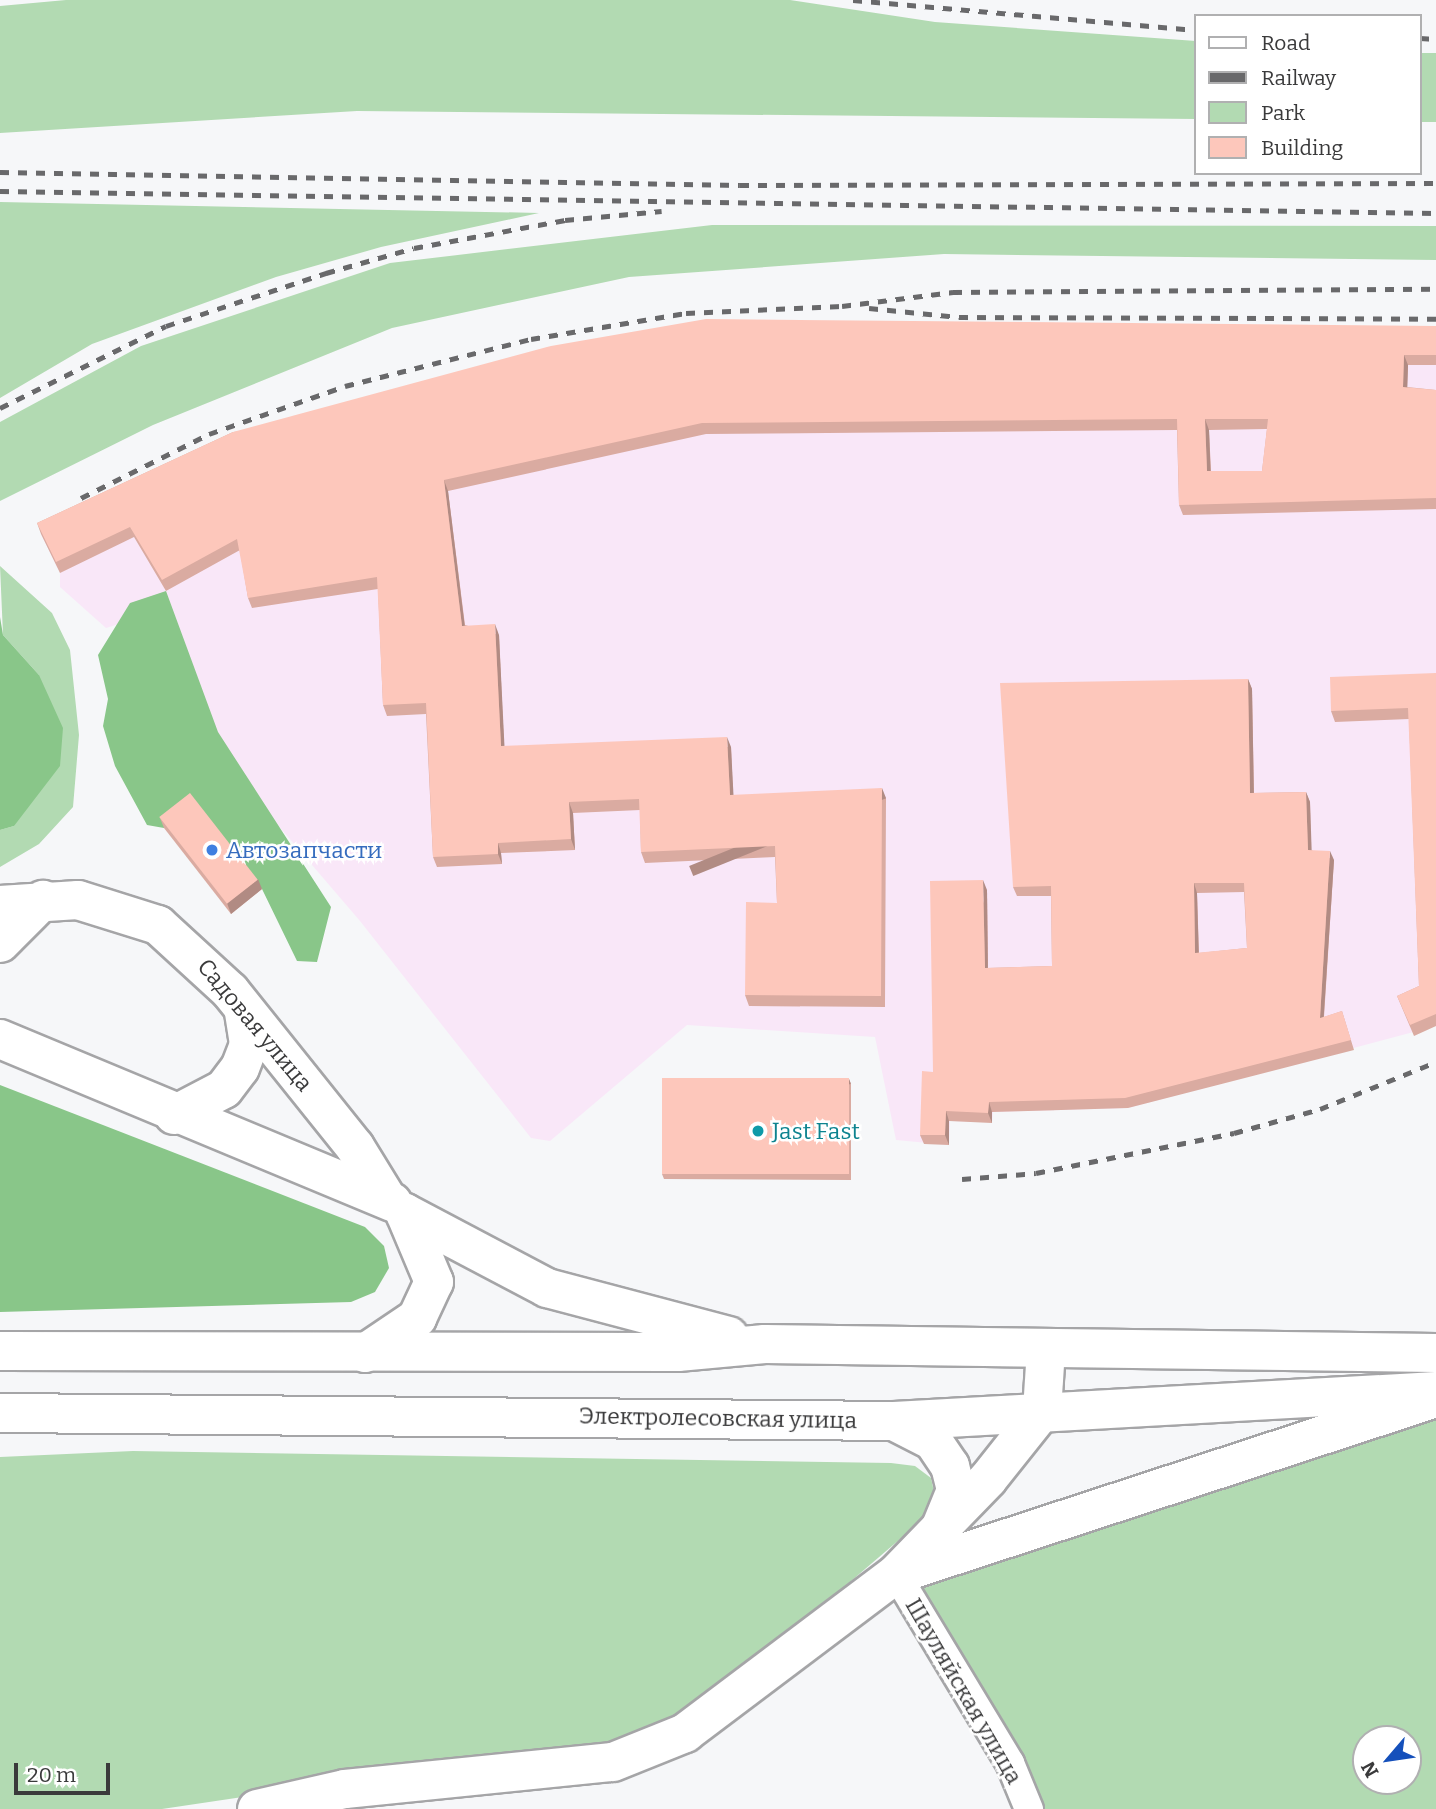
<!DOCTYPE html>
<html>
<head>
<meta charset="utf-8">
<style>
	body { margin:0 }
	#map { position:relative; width:1436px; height:1809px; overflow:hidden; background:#f6f7f9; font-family:Bitter,serif }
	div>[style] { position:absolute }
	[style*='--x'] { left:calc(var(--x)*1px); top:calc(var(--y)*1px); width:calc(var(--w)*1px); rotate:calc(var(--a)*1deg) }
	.industrial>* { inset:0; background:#f9e7f8 }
	.green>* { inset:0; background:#b2dab2; transform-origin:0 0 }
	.forest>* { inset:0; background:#89c689 }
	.roads { filter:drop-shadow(2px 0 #a5a5a7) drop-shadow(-2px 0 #a5a5a7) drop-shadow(0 2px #a5a5a7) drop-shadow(0 -2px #a5a5a7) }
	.street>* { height:28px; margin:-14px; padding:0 14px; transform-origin:14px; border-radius:14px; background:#fff }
	.secondary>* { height:38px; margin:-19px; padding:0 19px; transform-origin:19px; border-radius:19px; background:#fff }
	.primary>* { height:38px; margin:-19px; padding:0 19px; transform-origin:19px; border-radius:19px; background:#fff }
	.rail>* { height:5px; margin-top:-2.5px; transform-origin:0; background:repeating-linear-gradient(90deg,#69696b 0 9px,transparent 0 18px) }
	.wall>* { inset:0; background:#daaba1 }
	.shaded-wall>* { inset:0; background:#b18b83; transform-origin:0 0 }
	.building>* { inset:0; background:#fdc7bb; transform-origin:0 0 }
	.dots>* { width:19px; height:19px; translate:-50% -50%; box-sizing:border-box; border:4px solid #fff; border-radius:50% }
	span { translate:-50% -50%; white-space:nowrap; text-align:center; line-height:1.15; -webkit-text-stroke:5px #fff; paint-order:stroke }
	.shop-label { font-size:23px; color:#366cbe }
	.left { translate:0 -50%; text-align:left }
	.street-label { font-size:23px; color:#3a3a3b }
	.culture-label { font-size:23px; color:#0d838f }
	.legend { position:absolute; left:1194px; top:14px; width:228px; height:161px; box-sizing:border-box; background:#fff; border:2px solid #b0b0b1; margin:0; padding:9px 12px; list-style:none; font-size:21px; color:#3a3a3b }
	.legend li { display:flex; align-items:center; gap:14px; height:35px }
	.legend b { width:35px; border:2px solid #b0b0b1 }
	.north { position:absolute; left:1352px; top:1725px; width:70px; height:70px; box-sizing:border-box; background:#fff; border:2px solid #b0b0b1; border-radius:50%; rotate:241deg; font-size:19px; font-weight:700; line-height:28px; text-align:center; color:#3a3a3b }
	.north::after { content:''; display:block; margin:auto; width:24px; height:32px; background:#1550bb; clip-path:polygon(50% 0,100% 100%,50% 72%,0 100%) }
	.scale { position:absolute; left:14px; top:1763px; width:96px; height:32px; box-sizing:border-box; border:4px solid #3a3a3b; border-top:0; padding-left:9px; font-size:21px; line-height:24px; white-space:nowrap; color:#3a3a3b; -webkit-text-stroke:5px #fff; paint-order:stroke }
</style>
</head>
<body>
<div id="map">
	<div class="industrial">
		<i style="clip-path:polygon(1436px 336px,1436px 1026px,1128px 1108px,993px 1112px,992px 1122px,950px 1121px,949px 1145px,896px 1140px,875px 1037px,687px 1025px,550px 1141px,531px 1138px,360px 921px,146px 671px,167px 609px,106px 628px,60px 587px,60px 573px,41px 534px,199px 458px)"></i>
	</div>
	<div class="green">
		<i style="clip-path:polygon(66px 0,790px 0,935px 22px,1196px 41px,1196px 119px,357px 111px,0 133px,0 6px)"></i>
		<i style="left:1420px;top:53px;width:16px;height:69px"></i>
		<i style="clip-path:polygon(0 202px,539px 213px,381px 247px,276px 277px,92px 344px,0 398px)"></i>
		<i style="clip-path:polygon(712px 225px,1436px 226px,1436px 260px,944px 254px,629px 277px,392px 328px,153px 425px,0 501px,0 422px,141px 346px,390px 263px)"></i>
		<i style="clip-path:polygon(0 566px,52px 613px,70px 650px,79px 735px,73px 807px,39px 844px,0 867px,0 830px,14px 826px,39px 675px,3px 635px)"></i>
		<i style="clip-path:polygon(evenodd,1436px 1412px,1436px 1809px,1039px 1809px,918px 1580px,1436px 1412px,1366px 1739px,1408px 1739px,1408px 1781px,1366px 1781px,1366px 1739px)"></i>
		<i style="clip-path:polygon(133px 1451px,891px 1463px,915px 1466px,931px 1478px,935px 1496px,927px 1516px,711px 1701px,628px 1739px,162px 1809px,0 1809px,0 1457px)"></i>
	</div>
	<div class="forest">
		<i style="clip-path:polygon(166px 591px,218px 732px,331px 907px,317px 962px,297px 961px,262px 889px,194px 804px,164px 828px,147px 825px,115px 766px,103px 726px,108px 699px,98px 655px,130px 603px)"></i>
		<i style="clip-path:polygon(0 617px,3px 635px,39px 675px,63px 728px,60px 766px,14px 826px,0 830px)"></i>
		<i style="clip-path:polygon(0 1085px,365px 1227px,384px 1246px,389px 1268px,375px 1292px,351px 1302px,0 1312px)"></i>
	</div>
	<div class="roads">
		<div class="street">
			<i style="--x:896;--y:1574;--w:221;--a:58.9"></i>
			<i style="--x:1010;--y:1763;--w:50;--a:67.6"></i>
		</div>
		<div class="secondary">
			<i style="--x:0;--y:905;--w:78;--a:-3.7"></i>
			<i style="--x:78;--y:900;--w:84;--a:17.4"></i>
			<i style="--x:158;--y:925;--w:98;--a:42.5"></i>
			<i style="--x:230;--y:991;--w:200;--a:51.3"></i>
			<i style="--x:355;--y:1147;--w:61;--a:58.4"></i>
			<i style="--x:0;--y:943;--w:61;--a:-45"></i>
			<i style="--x:0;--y:1039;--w:425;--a:22.6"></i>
			<i style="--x:174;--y:1115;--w:56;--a:-27.5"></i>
			<i style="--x:224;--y:1089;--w:26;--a:-53"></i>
			<i style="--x:240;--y:1068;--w:26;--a:-69"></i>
			<i style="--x:249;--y:1044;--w:36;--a:-99"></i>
			<i style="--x:901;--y:1573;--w:563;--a:-18.11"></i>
			<i style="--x:257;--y:1809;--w:90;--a:-12.8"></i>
			<i style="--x:345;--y:1789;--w:269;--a:-5.8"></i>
			<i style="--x:613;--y:1762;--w:78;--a:-21.9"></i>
			<i style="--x:685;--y:1733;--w:264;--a:-37"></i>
			<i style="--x:896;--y:1574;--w:132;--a:-45.9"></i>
			<i style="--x:988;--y:1479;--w:87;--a:-51.5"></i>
		</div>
		<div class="primary">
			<i style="--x:405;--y:1213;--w:161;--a:27.8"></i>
			<i style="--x:547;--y:1288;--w:188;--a:14.8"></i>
			<i style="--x:0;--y:1351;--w:678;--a:0.08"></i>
			<i style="--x:678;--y:1352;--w:87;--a:-5.3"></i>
			<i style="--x:765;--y:1344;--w:671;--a:0.77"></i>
			<i style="--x:365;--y:1353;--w:63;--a:-33.9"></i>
			<i style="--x:417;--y:1318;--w:40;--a:-65"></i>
			<i style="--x:434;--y:1282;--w:75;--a:-112.8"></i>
			<i style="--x:1042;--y:1411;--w:62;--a:-86.3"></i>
			<i style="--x:0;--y:1413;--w:894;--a:0.51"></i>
			<i style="--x:894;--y:1421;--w:543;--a:-3.17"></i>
			<i style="--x:894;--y:1421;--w:44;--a:27.1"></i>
			<i style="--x:933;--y:1441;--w:30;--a:56"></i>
			<i style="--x:950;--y:1466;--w:25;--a:76"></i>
			<i style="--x:956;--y:1490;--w:42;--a:112.3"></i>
		</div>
	</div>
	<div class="rail">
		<i style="--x:853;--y:0;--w:344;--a:5"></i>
		<i style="--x:1420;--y:38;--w:16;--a:4"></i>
		<i style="--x:0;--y:172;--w:740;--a:1.01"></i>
		<i style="--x:740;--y:185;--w:696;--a:-0.16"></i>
		<i style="--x:0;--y:191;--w:1436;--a:0.88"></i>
		<i style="--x:869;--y:308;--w:90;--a:5.7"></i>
		<i style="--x:959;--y:317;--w:477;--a:0.2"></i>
		<i style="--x:0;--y:408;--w:185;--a:-26.3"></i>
		<i style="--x:166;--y:326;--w:169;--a:-18.3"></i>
		<i style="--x:326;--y:273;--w:91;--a:-15.9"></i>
		<i style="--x:414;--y:248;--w:154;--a:-10.5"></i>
		<i style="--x:565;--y:220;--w:97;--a:-5.3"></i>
		<i style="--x:81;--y:498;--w:143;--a:-26.6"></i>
		<i style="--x:209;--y:434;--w:144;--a:-19.4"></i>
		<i style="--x:345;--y:386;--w:192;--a:-14.2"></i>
		<i style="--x:531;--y:339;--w:157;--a:-9.5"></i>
		<i style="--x:686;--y:313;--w:156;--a:-2.6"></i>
		<i style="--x:842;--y:306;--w:112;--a:-7.2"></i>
		<i style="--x:953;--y:292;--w:483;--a:-0.4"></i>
		<i style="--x:962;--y:1179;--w:74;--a:-4.6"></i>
		<i style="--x:1036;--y:1173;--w:202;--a:-11.4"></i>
		<i style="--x:1234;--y:1133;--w:89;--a:-15.6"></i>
		<i style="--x:1320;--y:1109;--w:125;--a:-22.1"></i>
	</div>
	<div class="wall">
		<i style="clip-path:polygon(evenodd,1436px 326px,1436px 365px,1408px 365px,1407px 387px,1436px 390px,1436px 509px,1183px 515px,1179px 505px,1177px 430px,706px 434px,448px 491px,465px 625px,499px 635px,504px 746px,731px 747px,733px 795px,886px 798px,885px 1007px,749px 1006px,745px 995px,777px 903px,775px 857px,645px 863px,641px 852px,640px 810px,573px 813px,575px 850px,501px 853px,502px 864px,437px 867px,433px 857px,426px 714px,387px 716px,383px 705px,378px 589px,252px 608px,248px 598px,240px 550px,166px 591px,134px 537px,60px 573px,41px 534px,37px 523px,233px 432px,1436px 326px,1267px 429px,1262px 471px,1211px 471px,1209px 430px,1267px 429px)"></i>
		<i style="clip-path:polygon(1436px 673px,1436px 1026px,1414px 1036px,1397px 996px,1419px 986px,1409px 719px,1335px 722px,1331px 711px)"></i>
		<i style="clip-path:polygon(evenodd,1248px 679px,1252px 689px,1254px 793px,1306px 792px,1310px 802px,1311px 850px,1334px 860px,1324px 1017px,1342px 1011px,1354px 1050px,1128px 1108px,992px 1112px,992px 1123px,949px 1121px,949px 1145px,924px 1144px,920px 1135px,933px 1072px,987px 890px,988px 968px,1052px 966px,1051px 896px,1017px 896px,1013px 887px,1248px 679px,1244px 892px,1247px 948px,1199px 953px,1197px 893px,1244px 892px)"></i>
		<i style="clip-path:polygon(160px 818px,262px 889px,231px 914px,164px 828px)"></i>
		<i style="clip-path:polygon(849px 1079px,851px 1084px,851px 1180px,664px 1179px,662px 1174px)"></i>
	</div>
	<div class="shaded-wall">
		<i style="clip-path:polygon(1404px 355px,1408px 365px,1407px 398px,1403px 387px)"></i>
		<i style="clip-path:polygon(1205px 419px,1209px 430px,1211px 482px,1207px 471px)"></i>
		<i style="clip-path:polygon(444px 480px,448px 491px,466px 636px,462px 626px)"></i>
		<i style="clip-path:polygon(495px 624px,499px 635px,505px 757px,501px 746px)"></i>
		<i style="clip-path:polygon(1248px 679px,1252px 689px,1254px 803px,1250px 793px)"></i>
		<i style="clip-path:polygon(727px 737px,731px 747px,734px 805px,730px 795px)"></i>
		<i style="left:882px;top:788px;width:11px;height:208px;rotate:68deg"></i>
		<i style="clip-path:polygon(1306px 792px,1310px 802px,1312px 860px,1308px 850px)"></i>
		<i style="clip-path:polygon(569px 802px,573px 813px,575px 850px,571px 839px)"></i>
		<i style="clip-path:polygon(498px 843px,501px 853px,502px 864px,498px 854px)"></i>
		<i style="clip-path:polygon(1330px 851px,1334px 860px,1323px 1027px,1320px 1018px)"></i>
		<i style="clip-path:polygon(258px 879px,262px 889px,231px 914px,227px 903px)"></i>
		<i style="clip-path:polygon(983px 880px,987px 890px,988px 978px,985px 968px)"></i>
		<i style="clip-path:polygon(1194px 883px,1197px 893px,1199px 963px,1195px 953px)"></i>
		<i style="left:849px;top:1079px;width:5px;height:95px;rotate:68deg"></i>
		<i style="clip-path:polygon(989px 1102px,992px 1112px,992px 1123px,988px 1113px)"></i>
		<i style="clip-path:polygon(946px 1111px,949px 1121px,949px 1145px,945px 1135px)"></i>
	</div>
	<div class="building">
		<i style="clip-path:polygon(evenodd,706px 319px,1436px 326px,1436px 355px,1404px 355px,1403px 387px,1436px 390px,1436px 498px,1179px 505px,1177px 419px,702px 423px,444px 480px,462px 626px,495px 624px,501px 746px,727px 737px,730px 795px,882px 788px,881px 996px,745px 995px,746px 902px,777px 903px,775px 846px,641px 852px,639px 799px,569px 802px,571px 839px,498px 843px,498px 854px,433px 857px,426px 703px,383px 705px,377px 577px,248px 598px,237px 539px,162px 580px,130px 527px,56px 562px,37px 523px,233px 432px,551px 346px,706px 319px,1205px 419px,1268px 419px,1262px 471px,1207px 471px,1205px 419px)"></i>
		<i style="clip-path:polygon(1436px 673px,1436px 1014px,1410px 1025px,1397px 996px,1419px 986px,1408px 708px,1331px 711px,1330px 677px)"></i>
		<i style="clip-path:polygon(evenodd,1248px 679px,1250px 793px,1306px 792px,1308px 850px,1330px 851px,1320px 1018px,1342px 1011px,1351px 1040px,1125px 1098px,989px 1102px,988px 1113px,946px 1111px,945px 1135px,920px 1135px,922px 1071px,933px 1072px,930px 881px,983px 880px,985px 968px,1052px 966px,1051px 886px,1013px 887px,1000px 683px,1248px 679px,1194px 883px,1244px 883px,1247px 948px,1195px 953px,1194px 883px)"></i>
		<i style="left:190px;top:793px;width:110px;height:39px;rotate:52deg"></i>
		<i style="left:662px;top:1078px;width:187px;height:96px"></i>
	</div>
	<div class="dots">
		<i style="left:212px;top:850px;background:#3f7fe0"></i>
		<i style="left:758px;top:1131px;background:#0f9aa8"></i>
	</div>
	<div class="shop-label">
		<span class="left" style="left:226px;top:850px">Автозапчасти</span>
	</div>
	<div class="street-label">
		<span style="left:255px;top:1025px;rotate:50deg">Садовая улица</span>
		<span style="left:718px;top:1418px;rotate:1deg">Электролесовская улица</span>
		<span style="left:964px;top:1691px;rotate:60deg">Шауляйская улица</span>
	</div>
	<div class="culture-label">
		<span class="left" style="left:772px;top:1131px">Jast Fast</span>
	</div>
	<ul class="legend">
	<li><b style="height:9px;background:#fff"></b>Road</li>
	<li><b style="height:9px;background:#69696b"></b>Railway</li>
	<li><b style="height:19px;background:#b2dab2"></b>Park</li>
	<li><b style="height:19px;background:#fdc7bb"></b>Building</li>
	</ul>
	<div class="north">N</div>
	<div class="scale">20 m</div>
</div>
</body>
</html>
